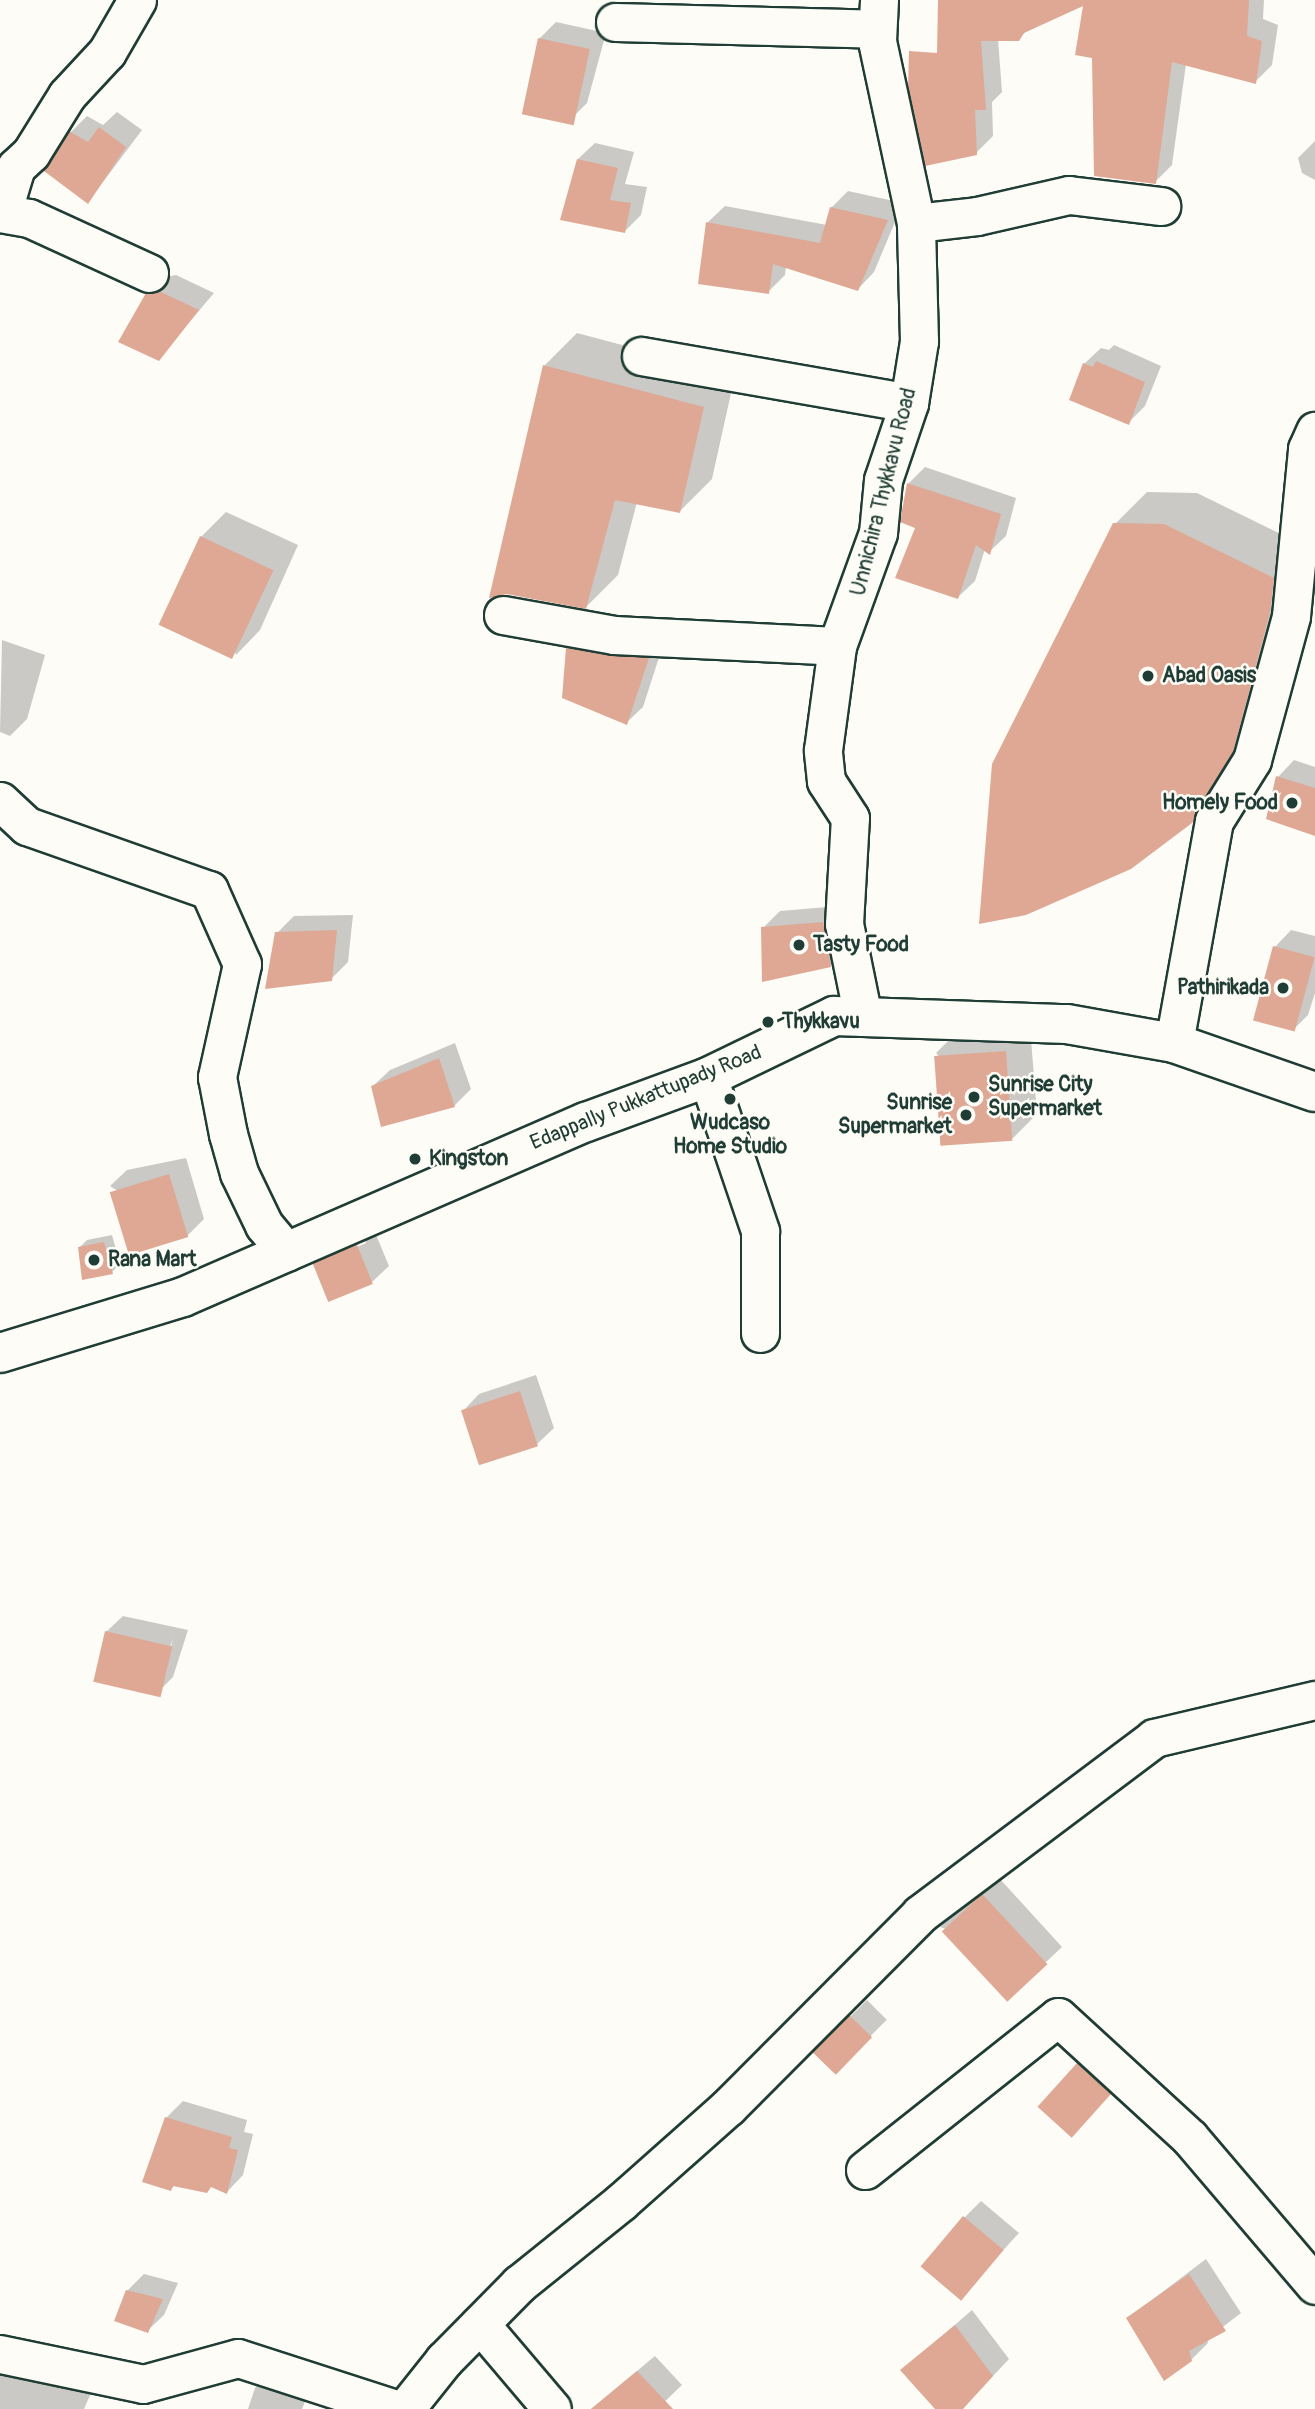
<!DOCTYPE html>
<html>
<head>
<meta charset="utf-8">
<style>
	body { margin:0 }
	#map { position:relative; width:1315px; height:2409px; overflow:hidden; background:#fdfcf7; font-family:Pangolin,sans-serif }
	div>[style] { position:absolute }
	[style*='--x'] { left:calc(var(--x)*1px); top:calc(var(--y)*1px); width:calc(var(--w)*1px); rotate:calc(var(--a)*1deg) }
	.shadow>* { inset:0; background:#0003; transform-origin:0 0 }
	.building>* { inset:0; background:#dea894; transform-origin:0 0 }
	.roads { filter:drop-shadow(2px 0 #1f3d34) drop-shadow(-2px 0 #1f3d34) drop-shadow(0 2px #1f3d34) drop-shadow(0 -2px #1f3d34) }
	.street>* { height:37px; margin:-18.5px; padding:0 18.5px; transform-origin:18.5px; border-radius:18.5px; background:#fdfcf7 }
	.secondary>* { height:38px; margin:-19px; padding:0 19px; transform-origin:19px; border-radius:19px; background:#fdfcf7 }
	.dots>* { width:19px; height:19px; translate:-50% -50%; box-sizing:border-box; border:4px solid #fdfcf7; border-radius:50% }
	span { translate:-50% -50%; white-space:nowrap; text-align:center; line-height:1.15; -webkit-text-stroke:5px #fdfcf7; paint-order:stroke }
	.street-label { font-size:21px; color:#1f3d34 }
	.poi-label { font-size:21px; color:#1f3d34; font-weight:700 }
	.left { translate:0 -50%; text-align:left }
	.right { translate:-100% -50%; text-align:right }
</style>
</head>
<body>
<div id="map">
	<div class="shadow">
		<i style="clip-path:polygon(940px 0,1047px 0,1047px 12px,1018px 39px,998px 39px,1002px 92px,992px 102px,993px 136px,976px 153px)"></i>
		<i style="clip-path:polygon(1085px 0,1264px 0,1263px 19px,1278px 25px,1272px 65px,1255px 82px,1186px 64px,1172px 165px,1155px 182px,1094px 56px)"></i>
		<i style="clip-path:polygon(556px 22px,606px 33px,587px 103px,570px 120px,539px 39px)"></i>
		<i style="clip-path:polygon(117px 112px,142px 130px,88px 202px,71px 132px,87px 116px,103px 125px)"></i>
		<i style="clip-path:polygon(1315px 141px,1315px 180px,1302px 173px,1298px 158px)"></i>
		<i style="clip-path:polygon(595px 143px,634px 152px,625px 184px,647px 187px,641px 215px,625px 231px,578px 159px)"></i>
		<i style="clip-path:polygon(848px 191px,903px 203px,874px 272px,858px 289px,786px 266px,785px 275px,768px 292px,708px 222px,725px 206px,827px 225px,831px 208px)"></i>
		<i style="clip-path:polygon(176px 275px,214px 293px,159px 358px,148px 294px,165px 277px)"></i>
		<i style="clip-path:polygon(577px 333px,735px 375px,712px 479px,680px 511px,637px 502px,618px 575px,586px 607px,507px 593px,491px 596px,545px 365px)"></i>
		<i style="clip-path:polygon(1114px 345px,1161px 366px,1145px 406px,1128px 423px,1084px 364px,1101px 348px,1109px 350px)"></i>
		<i style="clip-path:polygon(925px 467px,1016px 498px,1006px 536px,989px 552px,985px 549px,975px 581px,958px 597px,918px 527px,902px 521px,909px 483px)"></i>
		<i style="clip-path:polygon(1147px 492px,1197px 493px,1305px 546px,1224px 789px,1191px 822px,1115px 524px)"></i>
		<i style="clip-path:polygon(226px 512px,298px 545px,260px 630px,236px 655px,201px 537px)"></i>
		<i style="clip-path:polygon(584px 632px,664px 642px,643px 707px,626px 723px,568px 648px)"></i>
		<i style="clip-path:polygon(2px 640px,45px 655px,27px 719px,10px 736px,0 732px)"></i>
		<i style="clip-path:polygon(1294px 760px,1315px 767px,1315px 834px,1278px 777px)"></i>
		<i style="clip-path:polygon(839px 906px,847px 949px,830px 965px,763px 928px,780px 911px)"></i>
		<i style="clip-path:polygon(353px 915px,348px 962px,331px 979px,277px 933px,294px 916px)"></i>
		<i style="clip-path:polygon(1291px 930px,1315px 936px,1315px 993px,1308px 1015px,1292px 1031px,1275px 947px)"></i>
		<i style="clip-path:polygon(1030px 1027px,1037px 1114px,1012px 1139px,936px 1053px,961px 1028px)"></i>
		<i style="clip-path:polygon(455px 1043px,471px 1089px,454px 1106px,373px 1086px,390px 1070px)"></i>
		<i style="clip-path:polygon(186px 1158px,204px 1219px,187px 1236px,110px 1186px,127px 1170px)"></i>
		<i style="clip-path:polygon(evenodd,374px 1230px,389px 1266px,372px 1282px,329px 1299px,315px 1265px,332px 1248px,374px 1230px,365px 1240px,366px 1243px,332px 1258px,332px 1254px,365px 1240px)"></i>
		<i style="clip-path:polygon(112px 1235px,120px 1264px,112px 1272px,79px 1248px,87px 1240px)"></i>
		<i style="clip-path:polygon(536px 1375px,554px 1428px,537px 1444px,463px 1411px,479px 1394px)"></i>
		<i style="clip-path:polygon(evenodd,123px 1616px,188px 1630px,173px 1677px,157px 1693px,106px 1632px,123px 1616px,173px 1638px,165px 1677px,161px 1677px,173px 1638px)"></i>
		<i style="clip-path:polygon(999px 1878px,1062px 1947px,1045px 1963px,940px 1927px)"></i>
		<i style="left:867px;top:2000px;width:28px;height:75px;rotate:45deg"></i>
		<i style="left:1095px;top:2048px;width:42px;height:81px;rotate:42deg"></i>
		<i style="clip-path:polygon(183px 2101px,247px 2120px,244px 2132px,253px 2134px,243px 2175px,227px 2192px,212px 2186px,175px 2185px,171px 2189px,166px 2118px)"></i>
		<i style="clip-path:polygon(981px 2201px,1019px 2233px,974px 2282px,964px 2218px)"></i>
		<i style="clip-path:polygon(1206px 2259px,1241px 2313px,1207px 2339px,1208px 2343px,1191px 2360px,1128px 2318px)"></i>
		<i style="clip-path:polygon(144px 2274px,178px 2283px,164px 2315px,147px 2331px,127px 2291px)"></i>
		<i style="clip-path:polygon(972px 2310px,1009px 2359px,962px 2409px,937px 2409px,903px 2370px)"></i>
		<i style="clip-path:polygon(655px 2356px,682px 2385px,657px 2409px,591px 2409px)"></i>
		<i style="clip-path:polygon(0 2363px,95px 2384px,84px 2409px,0 2409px)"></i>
		<i style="clip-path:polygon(272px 2371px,312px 2384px,302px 2409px,248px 2409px,255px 2388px)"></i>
	</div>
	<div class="building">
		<i style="clip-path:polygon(938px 0,1249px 0,1247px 36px,1262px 41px,1256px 84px,1172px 62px,1156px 184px,1094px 176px,1092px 58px,1075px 55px,1083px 6px,1024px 33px,1019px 41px,981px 41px,986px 110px,975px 110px,977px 155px,925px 166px,908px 88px,909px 51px,937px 53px)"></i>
		<i style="left:538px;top:38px;width:53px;height:78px;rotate:12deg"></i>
		<i style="clip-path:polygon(99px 127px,126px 147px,88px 204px,44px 171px,69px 131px,88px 142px)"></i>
		<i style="clip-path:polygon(577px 159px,618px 168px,610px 200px,631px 203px,625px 233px,560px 220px)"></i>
		<i style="clip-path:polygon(830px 207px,888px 220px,858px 291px,773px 264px,769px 294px,698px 284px,706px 222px,820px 243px)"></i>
		<i style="clip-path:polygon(159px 291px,199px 310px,159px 361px,118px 342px,146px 293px)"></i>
		<i style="clip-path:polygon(1096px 361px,1145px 382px,1129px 425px,1069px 400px,1083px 363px,1093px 367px)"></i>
		<i style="clip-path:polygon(543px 365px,704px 407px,680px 513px,615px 500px,586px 609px,507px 594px,489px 598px)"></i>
		<i style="clip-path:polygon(907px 483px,1001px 514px,990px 555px,976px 545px,958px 599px,895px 578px,915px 528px,900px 522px)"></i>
		<i style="clip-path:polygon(1113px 523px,1164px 524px,1274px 578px,1270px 612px,1233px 752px,1192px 823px,1131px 869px,1026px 915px,979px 924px,992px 764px)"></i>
		<i style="left:200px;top:536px;width:81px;height:98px;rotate:25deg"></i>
		<i style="clip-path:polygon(566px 648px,649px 658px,627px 725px,562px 698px)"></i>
		<i style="clip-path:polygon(1276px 776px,1315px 788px,1315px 836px,1266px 819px)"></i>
		<i style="clip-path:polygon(823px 922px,831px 967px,762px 982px,761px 927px)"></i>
		<i style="clip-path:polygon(337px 930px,332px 981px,265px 989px,275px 932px)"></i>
		<i style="left:1273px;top:946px;width:43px;height:77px;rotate:15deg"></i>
		<i style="left:1006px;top:1051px;width:90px;height:72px;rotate:86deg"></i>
		<i style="clip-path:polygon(439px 1058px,455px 1107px,381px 1127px,371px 1086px)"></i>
		<i style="left:169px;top:1174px;width:66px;height:62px;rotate:73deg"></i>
		<i style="clip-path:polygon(104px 1242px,113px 1274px,82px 1280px,78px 1247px)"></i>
		<i style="left:357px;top:1245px;width:42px;height:48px;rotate:68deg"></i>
		<i style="left:520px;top:1391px;width:58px;height:62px;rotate:72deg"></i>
		<i style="left:105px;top:1631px;width:69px;height:52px;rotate:13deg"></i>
		<i style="left:982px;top:1894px;width:96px;height:55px;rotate:47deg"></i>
		<i style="left:849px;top:2015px;width:32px;height:52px;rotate:44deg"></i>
		<i style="left:1077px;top:2063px;width:46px;height:59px;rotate:42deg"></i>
		<i style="clip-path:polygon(165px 2117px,232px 2137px,229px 2148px,238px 2150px,227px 2194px,211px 2187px,207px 2193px,173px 2186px,171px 2191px,142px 2182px)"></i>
		<i style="left:963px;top:2216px;width:53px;height:66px;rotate:40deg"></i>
		<i style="clip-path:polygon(1189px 2274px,1226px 2331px,1189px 2351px,1192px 2361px,1164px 2381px,1126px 2318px)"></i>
		<i style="clip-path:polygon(126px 2290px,163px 2299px,148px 2333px,114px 2321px)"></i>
		<i style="clip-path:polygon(955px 2325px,993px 2376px,963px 2409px,935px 2409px,900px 2370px)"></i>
		<i style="clip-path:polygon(637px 2371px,673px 2409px,591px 2409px)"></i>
	</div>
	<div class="roads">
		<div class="street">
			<i style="--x:615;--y:22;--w:262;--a:1.5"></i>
			<i style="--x:0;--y:213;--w:29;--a:10"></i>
			<i style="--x:29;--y:218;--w:132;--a:24.6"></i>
			<i style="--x:2;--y:213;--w:48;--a:-73.1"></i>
			<i style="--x:16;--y:167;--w:21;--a:-43"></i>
			<i style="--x:31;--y:153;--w:68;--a:-58.2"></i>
			<i style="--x:67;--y:95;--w:59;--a:-47.1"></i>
			<i style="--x:107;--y:52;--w:60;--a:-60"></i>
			<i style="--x:916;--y:223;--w:61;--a:-6.5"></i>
			<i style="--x:977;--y:216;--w:94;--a:-12.9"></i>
			<i style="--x:1069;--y:195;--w:93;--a:6.8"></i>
			<i style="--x:641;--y:356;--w:272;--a:9.9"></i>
			<i style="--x:503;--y:615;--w:113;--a:10.2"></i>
			<i style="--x:614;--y:635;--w:223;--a:2.8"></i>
			<i style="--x:0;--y:801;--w:37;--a:43"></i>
			<i style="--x:27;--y:826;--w:193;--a:19.4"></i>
			<i style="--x:209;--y:890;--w:81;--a:66"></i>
			<i style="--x:242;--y:964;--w:116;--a:102.5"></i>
			<i style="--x:217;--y:1077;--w:58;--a:79.1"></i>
			<i style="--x:228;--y:1134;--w:41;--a:74.2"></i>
			<i style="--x:239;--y:1173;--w:58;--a:64.3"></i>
			<i style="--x:264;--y:1225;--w:35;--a:50"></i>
			<i style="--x:863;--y:1017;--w:95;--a:-101.5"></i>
			<i style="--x:844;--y:924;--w:106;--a:-86.8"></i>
			<i style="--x:850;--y:818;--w:44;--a:-123"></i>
			<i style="--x:826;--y:781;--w:31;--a:-96"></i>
			<i style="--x:823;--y:750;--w:105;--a:-82.3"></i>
			<i style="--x:837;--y:646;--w:120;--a:-70.1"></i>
			<i style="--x:878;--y:533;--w:53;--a:-84.6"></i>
			<i style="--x:883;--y:480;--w:81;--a:-71.3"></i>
			<i style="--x:909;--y:403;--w:63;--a:-80.8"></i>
			<i style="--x:919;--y:341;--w:118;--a:-91.5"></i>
			<i style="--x:916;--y:223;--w:186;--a:-102.1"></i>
			<i style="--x:877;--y:41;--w:41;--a:-87.2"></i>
			<i style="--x:1174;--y:1043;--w:226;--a:-79.8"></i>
			<i style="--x:1214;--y:821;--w:72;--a:-58.1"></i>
			<i style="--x:1252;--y:760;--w:149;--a:-74.8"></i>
			<i style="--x:1291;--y:616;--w:168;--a:-84.5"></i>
			<i style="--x:1307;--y:449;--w:20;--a:-66"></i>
			<i style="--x:708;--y:1077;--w:163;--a:71.3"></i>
			<i style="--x:760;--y:1231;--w:102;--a:90"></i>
			<i style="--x:865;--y:2170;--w:246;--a:-38.4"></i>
			<i style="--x:1058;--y:2017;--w:179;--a:42.5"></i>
			<i style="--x:1190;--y:2138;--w:193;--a:49.6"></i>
			<i style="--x:480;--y:2324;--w:111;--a:49.7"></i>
			<i style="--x:0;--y:2354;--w:146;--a:11.8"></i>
			<i style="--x:143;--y:2384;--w:98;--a:-15.3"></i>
			<i style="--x:238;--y:2358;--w:166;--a:17.9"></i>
			<i style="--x:405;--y:2409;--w:63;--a:-51.5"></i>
			<i style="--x:444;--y:2360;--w:107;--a:-45.4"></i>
			<i style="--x:519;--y:2284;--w:131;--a:-38.8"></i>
			<i style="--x:621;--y:2202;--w:143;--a:-41.6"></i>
			<i style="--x:728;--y:2107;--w:272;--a:-45.1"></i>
			<i style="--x:920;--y:1914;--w:293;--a:-36.9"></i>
			<i style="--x:1154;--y:1738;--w:165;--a:-13.3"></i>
		</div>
		<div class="secondary">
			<i style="--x:0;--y:1353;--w:191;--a:-17"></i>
			<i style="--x:183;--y:1297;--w:439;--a:-23.5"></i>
			<i style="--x:586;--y:1122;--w:130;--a:-20.2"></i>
			<i style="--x:708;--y:1077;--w:140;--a:-25.8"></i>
			<i style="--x:834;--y:1016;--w:233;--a:2"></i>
			<i style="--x:1067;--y:1024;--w:109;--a:10.1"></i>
			<i style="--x:1174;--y:1043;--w:149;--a:19.2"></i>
		</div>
	</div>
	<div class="dots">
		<i style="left:1148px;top:676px;background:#1f3d34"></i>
		<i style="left:1292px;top:803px;background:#1f3d34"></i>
		<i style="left:799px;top:945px;background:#1f3d34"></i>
		<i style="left:1283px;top:988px;background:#1f3d34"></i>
		<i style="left:768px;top:1022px;background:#1f3d34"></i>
		<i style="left:974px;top:1097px;background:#1f3d34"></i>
		<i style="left:730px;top:1099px;background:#1f3d34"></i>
		<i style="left:966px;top:1115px;background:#1f3d34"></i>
		<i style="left:415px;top:1159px;background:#1f3d34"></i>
		<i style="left:94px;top:1260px;background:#1f3d34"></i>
	</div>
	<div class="street-label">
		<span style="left:884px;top:492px;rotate:-76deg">Unnichira Thykkavu Road</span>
		<span style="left:646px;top:1098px;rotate:-22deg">Edappally Pukkattupady Road</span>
	</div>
	<div class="poi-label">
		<span class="left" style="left:1162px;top:676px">Abad Oasis</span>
		<span class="right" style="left:1278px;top:803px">Homely Food</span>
		<span class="left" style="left:813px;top:945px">Tasty Food</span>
		<span class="right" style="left:1269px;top:988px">Pathirikada</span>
		<span class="left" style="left:782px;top:1022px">Thykkavu</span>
		<span class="left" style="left:988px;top:1097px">Sunrise City<br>Supermarket</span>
		<span class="right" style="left:952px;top:1115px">Sunrise<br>Supermarket</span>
		<span style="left:730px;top:1135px">Wudcaso<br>Home Studio</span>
		<span class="left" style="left:429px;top:1159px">Kingston</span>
		<span class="left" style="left:108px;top:1260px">Rana Mart</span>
	</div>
</div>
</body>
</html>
